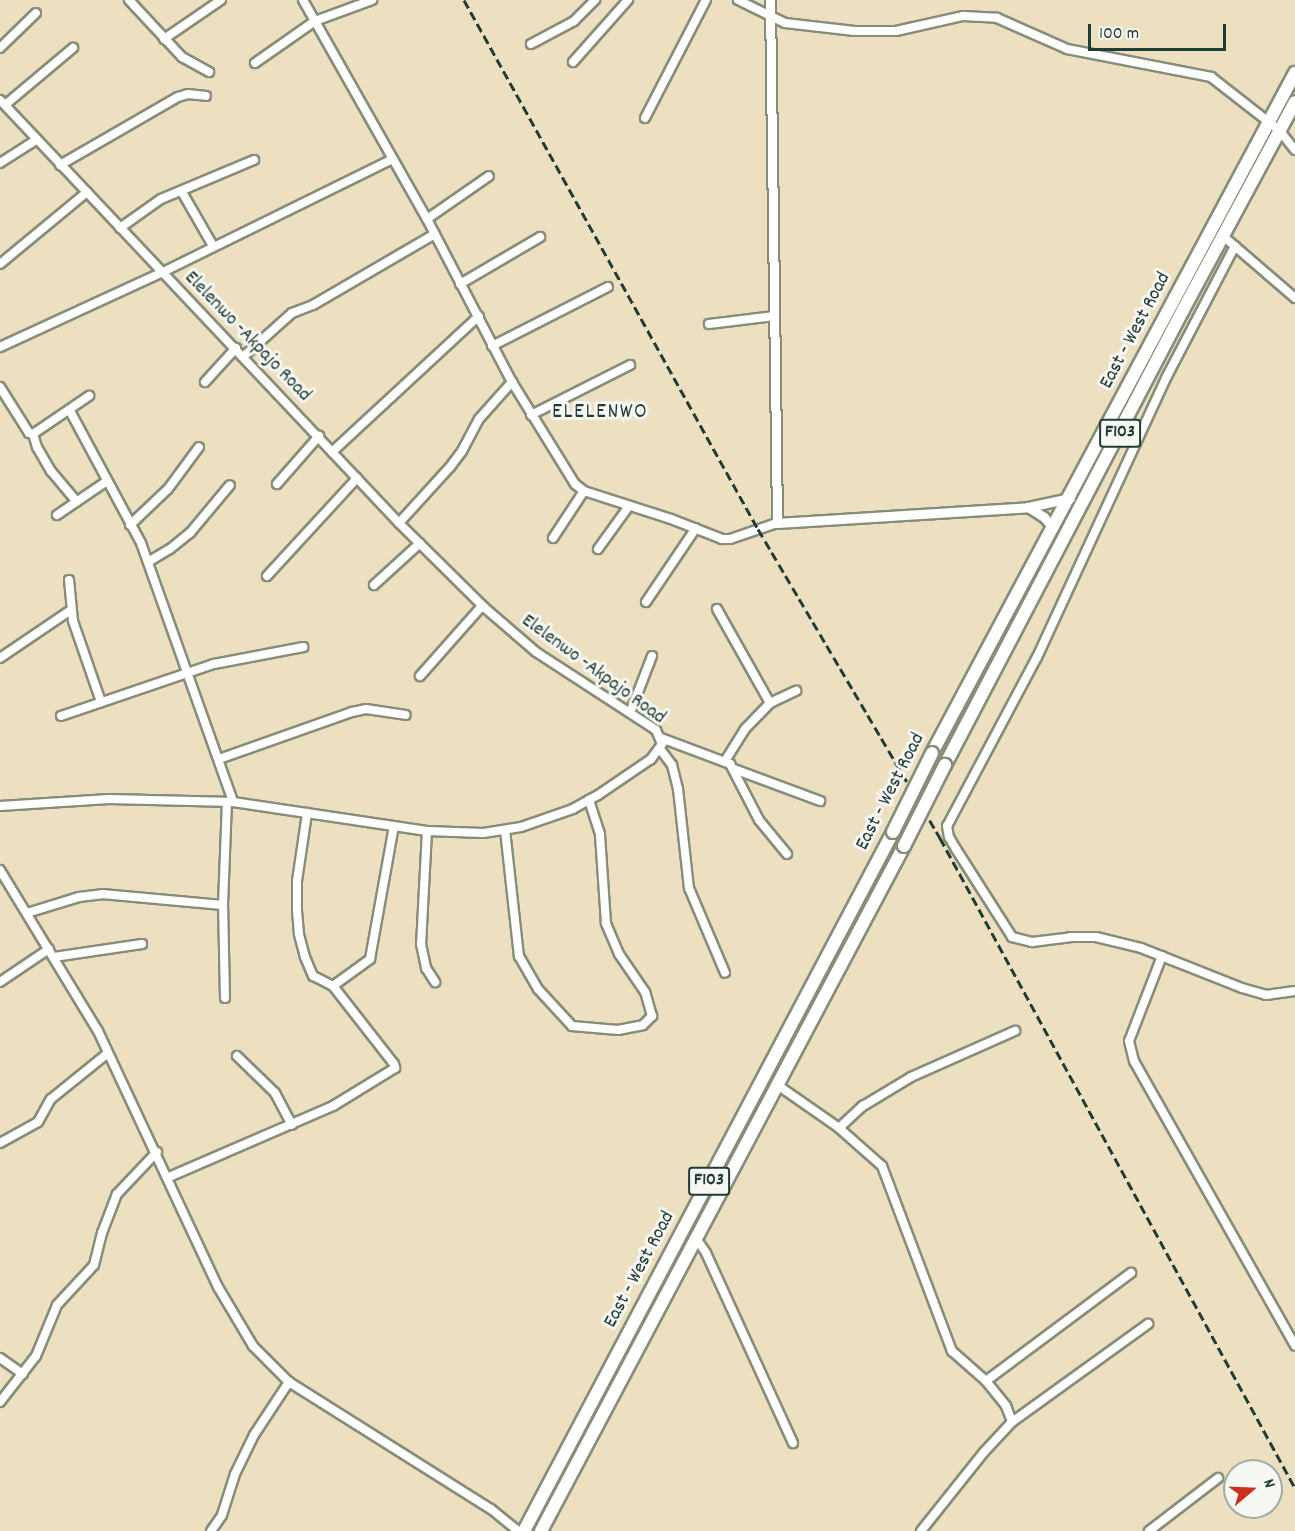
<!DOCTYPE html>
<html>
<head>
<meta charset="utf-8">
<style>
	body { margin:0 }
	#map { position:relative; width:1295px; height:1531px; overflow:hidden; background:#ede0c1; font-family:Dekko,sans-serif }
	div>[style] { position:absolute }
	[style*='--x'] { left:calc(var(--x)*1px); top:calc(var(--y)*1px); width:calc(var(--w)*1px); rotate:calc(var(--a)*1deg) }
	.roads { filter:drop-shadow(2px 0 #868e7a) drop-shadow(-2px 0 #868e7a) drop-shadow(0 2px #868e7a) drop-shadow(0 -2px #868e7a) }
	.minor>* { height:8px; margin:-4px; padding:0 4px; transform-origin:4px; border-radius:4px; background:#fff }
	.tertiary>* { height:9px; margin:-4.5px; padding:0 4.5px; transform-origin:4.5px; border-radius:4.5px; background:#fff }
	.primary>* { height:12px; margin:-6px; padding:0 6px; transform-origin:6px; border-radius:6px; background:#fff }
	.rail>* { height:3px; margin-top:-1.5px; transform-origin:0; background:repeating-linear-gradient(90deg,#1f3d34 0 9px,transparent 0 13.5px) }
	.bridges { filter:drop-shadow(2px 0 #868e7a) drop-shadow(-2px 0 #868e7a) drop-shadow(0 2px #868e7a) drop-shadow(0 -2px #868e7a) }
	.primary-bridge>* { height:12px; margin:-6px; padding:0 6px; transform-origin:6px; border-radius:6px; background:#fff }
	span { translate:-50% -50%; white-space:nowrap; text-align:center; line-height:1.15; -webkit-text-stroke:6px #f6f6f2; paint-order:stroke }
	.shield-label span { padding:2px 4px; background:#f6f6f2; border:2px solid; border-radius:4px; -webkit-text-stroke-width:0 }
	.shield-label { font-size:18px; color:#1f3d34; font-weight:700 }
	.street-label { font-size:20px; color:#1f3d34 }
	.quarter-label { font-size:22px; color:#1f3d34; letter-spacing:1.5px }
	.north { position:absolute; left:1223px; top:1459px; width:60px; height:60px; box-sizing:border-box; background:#f6f6f2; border:2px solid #a0aca6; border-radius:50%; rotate:71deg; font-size:16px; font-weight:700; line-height:24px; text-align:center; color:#1f3d34 }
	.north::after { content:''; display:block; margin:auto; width:21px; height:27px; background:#c8321e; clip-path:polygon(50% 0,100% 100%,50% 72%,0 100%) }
	.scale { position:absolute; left:1088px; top:24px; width:138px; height:27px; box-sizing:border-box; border:3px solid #1f3d34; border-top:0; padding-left:8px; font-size:18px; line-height:21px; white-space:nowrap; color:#1f3d34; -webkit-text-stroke:4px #f6f6f2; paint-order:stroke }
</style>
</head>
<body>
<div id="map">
	<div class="roads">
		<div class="minor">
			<i style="--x:129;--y:0;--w:78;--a:47.1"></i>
			<i style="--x:182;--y:57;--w:31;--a:29"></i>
			<i style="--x:303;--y:0;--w:252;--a:60.5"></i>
			<i style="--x:427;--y:219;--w:184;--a:62.5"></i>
			<i style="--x:512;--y:382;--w:120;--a:58.3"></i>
			<i style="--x:575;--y:484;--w:11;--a:38"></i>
			<i style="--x:584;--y:491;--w:91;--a:17.8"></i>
			<i style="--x:671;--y:519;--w:55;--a:21.4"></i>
			<i style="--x:722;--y:539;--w:8;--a:0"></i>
			<i style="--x:730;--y:539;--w:50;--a:-18.8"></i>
			<i style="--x:738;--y:0;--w:52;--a:26.1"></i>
			<i style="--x:785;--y:23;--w:70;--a:6.5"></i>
			<i style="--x:855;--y:31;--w:41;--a:0"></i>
			<i style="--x:896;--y:31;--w:69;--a:-12.6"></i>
			<i style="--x:963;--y:16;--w:34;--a:3"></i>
			<i style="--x:997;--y:18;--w:77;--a:23.9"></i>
			<i style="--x:1067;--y:49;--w:147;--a:11"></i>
			<i style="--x:1211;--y:77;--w:88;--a:38"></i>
			<i style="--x:1280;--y:131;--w:24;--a:52"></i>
			<i style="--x:164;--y:39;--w:69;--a:-34.4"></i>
			<i style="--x:531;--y:44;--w:49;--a:-28.1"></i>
			<i style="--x:574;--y:21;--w:30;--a:-45"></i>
			<i style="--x:0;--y:48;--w:50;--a:-44.2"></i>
			<i style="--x:573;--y:62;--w:83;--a:-48.4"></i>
			<i style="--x:255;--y:63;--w:73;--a:-35"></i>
			<i style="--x:315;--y:21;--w:61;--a:-20.2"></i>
			<i style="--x:0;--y:100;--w:581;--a:46.67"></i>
			<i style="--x:399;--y:523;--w:121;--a:44.7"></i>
			<i style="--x:485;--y:608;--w:67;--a:40.8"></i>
			<i style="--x:536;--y:652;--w:143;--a:33"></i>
			<i style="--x:656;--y:730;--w:15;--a:67"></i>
			<i style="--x:662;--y:744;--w:19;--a:126"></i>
			<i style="--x:651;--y:759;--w:64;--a:145.8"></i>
			<i style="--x:598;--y:795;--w:29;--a:151"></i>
			<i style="--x:573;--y:809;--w:55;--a:160.9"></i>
			<i style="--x:521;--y:827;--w:38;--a:171"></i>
			<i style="--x:483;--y:833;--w:56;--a:-178"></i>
			<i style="--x:427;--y:831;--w:196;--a:-171.5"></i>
			<i style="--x:233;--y:802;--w:124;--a:-178.6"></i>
			<i style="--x:109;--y:799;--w:109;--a:176.3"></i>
			<i style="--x:5;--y:105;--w:89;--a:-40"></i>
			<i style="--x:645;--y:118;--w:133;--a:-62.7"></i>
			<i style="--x:0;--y:163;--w:43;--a:-32.6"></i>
			<i style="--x:60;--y:165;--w:136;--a:-30"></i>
			<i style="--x:178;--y:97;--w:10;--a:-17"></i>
			<i style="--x:188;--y:94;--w:18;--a:6"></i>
			<i style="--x:182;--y:192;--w:62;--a:60.1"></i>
			<i style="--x:427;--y:219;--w:75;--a:-34.7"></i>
			<i style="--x:120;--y:228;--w:50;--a:-35.3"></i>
			<i style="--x:161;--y:199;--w:101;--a:-22.8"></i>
			<i style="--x:1223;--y:236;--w:95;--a:40.7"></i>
			<i style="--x:1235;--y:246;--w:147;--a:117.6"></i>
			<i style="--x:1167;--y:376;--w:310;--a:114.8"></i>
			<i style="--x:1037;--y:657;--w:191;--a:118"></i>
			<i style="--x:947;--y:826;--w:11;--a:80"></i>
			<i style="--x:949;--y:837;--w:14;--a:60"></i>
			<i style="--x:956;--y:849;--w:104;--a:57.5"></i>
			<i style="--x:1012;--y:937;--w:21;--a:14"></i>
			<i style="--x:1032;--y:942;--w:38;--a:-7"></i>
			<i style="--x:1070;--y:937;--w:26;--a:0"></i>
			<i style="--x:1096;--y:937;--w:46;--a:13.7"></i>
			<i style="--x:1141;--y:948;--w:109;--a:21.6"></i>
			<i style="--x:1242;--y:988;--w:25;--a:16"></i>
			<i style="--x:1266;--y:995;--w:29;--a:-8"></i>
			<i style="--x:0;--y:264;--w:113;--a:-39.6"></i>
			<i style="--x:460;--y:284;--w:93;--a:-30.4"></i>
			<i style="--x:709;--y:324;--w:66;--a:-6.9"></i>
			<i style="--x:492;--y:346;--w:130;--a:-27"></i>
			<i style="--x:0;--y:347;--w:179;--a:-24.7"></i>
			<i style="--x:163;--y:272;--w:256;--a:-26.2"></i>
			<i style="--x:244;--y:356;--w:64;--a:-41.9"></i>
			<i style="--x:292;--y:313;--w:22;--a:-21"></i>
			<i style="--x:313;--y:305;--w:141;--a:-30.2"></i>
			<i style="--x:205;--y:382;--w:46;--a:-47.6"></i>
			<i style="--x:0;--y:387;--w:54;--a:57.8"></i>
			<i style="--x:29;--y:433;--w:4;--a:14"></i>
			<i style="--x:33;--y:434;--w:14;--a:73"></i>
			<i style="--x:37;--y:447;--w:28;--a:60"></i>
			<i style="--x:51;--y:471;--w:40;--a:50"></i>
			<i style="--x:70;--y:411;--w:150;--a:61.7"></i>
			<i style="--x:141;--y:543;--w:275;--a:70.4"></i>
			<i style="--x:531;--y:415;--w:111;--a:-26.8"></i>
			<i style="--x:33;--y:434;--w:68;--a:-34.2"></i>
			<i style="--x:332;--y:452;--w:200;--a:-42.8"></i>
			<i style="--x:277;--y:484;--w:64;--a:-48.8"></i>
			<i style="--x:57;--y:515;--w:60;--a:-34.2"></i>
			<i style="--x:399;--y:523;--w:76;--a:-47.7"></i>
			<i style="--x:450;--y:467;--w:20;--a:-53"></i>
			<i style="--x:462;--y:451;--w:36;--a:-62"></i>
			<i style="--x:479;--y:419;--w:50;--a:-48.3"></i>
			<i style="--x:130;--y:525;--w:52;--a:-43.5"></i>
			<i style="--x:168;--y:489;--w:52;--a:-53.6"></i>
			<i style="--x:553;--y:538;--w:56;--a:-56.6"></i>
			<i style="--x:598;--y:549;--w:53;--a:-54.2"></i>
			<i style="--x:148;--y:562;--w:26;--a:-31"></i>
			<i style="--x:170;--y:549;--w:26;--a:-39"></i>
			<i style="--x:190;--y:533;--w:62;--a:-50.2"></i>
			<i style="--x:267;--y:576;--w:133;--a:-47.4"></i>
			<i style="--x:69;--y:580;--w:41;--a:84.4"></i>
			<i style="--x:73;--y:621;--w:86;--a:70.9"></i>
			<i style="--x:374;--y:585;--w:62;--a:-42.4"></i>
			<i style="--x:646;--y:602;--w:89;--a:-56"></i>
			<i style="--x:717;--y:609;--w:108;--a:60.6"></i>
			<i style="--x:0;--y:658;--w:86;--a:-34.1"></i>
			<i style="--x:420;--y:676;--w:94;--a:-48.5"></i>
			<i style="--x:630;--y:713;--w:61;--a:-68.9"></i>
			<i style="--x:61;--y:716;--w:162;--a:-18.8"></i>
			<i style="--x:214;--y:664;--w:91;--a:-10.8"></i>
			<i style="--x:661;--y:738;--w:74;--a:20.6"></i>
			<i style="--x:730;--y:764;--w:63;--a:62.6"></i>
			<i style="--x:759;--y:820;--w:44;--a:50.5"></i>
			<i style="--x:660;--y:749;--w:20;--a:53"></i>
			<i style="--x:672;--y:765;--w:25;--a:76"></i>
			<i style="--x:678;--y:789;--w:100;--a:83.7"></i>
			<i style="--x:689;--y:888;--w:92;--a:67"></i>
			<i style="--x:219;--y:759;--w:141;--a:-19.5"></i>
			<i style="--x:352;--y:712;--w:14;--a:-12"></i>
			<i style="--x:366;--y:709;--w:40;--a:8.5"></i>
			<i style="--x:725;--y:761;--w:38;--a:-58"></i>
			<i style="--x:745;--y:729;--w:36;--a:-46"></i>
			<i style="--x:770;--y:703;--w:29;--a:-25"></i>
			<i style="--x:734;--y:769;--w:92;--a:20.4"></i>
			<i style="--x:505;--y:830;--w:127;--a:83.7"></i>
			<i style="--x:519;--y:956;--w:38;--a:60"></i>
			<i style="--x:538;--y:989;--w:50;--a:47.4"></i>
			<i style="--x:572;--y:1026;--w:46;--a:5"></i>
			<i style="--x:618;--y:1030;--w:25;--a:-11"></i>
			<i style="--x:643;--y:1025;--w:13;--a:-45"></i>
			<i style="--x:652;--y:1016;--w:25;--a:-106"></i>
			<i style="--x:645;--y:992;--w:46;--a:-124.4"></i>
			<i style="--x:619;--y:954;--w:34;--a:-113"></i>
			<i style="--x:606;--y:923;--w:89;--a:-93.9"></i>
			<i style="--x:600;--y:834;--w:36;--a:-108"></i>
			<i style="--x:427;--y:831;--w:113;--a:93"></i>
			<i style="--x:421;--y:944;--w:25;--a:78"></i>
			<i style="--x:426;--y:968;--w:17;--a:57"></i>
			<i style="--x:0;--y:870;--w:188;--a:58.7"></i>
			<i style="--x:98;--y:1031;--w:283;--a:64.9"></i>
			<i style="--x:218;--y:1287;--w:69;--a:59.3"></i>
			<i style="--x:253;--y:1346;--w:51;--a:45"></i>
			<i style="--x:289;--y:1382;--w:239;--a:32.2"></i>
			<i style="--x:491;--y:1509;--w:35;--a:39"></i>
			<i style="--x:27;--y:913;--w:54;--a:-17.1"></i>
			<i style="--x:79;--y:897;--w:23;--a:-7"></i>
			<i style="--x:102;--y:894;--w:121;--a:5.2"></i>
			<i style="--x:1162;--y:956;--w:91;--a:111.2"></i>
			<i style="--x:1129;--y:1041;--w:21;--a:76"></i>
			<i style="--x:1134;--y:1061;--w:327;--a:60.5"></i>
			<i style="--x:54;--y:957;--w:89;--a:-8.4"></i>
			<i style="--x:0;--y:982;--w:59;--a:-34"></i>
			<i style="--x:333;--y:986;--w:46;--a:-36.1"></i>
			<i style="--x:370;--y:959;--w:135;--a:-79.8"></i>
			<i style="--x:225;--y:998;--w:93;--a:-91.2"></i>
			<i style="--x:223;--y:905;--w:103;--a:-87.8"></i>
			<i style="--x:237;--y:1056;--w:53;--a:44.2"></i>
			<i style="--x:275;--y:1093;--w:36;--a:62"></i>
			<i style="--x:776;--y:1084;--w:77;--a:34.9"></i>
			<i style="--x:839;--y:1128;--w:57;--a:41.5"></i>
			<i style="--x:882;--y:1166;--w:198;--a:69.3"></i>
			<i style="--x:952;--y:1351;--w:45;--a:41.4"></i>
			<i style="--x:986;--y:1381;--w:32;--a:51"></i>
			<i style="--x:1006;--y:1406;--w:17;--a:69"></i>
			<i style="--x:839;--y:1128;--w:33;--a:-43"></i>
			<i style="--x:863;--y:1106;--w:56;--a:-31.1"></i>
			<i style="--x:911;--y:1077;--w:114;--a:-23.9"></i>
			<i style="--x:0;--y:1143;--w:43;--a:-28.9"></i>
			<i style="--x:38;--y:1122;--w:26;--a:-61"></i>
			<i style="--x:51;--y:1099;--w:73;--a:-38.9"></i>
			<i style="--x:169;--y:1177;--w:179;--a:-23.4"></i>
			<i style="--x:333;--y:1106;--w:73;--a:-31.5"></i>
			<i style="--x:395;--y:1068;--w:4;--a:-104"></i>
			<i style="--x:394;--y:1064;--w:99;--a:-128"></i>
			<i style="--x:333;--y:986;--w:22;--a:-153"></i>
			<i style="--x:313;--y:976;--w:21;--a:-113"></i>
			<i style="--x:305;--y:957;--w:24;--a:-105"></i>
			<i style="--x:299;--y:934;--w:23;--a:-95"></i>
			<i style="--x:297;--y:911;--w:30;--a:-90"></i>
			<i style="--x:297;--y:881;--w:69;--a:-81.6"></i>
			<i style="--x:695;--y:1237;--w:19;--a:55"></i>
			<i style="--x:706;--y:1253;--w:209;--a:65.4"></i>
			<i style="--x:0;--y:1358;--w:28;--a:35"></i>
			<i style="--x:986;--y:1381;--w:181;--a:-36.7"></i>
			<i style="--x:0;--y:1402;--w:58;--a:-52"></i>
			<i style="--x:36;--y:1356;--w:55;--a:-67.6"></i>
			<i style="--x:57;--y:1305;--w:54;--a:-47.2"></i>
			<i style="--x:94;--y:1265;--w:33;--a:-76"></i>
			<i style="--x:102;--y:1233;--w:42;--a:-69"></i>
			<i style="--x:117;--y:1194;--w:58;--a:-46.4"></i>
			<i style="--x:211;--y:1531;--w:19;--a:-55"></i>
			<i style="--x:222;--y:1515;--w:43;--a:-72.4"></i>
			<i style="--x:235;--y:1474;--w:43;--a:-64"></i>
			<i style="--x:254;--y:1435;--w:64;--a:-56.6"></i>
			<i style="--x:921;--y:1531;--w:101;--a:-51.4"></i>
			<i style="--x:984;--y:1452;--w:41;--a:-47"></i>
			<i style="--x:1012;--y:1422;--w:168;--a:-35.8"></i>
			<i style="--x:1149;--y:1531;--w:87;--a:-37.5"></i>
		</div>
		<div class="tertiary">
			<i style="--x:770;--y:0;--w:523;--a:89.23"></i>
			<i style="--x:777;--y:523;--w:252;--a:-3.6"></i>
			<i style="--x:1028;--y:507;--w:43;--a:-12.1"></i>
			<i style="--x:1028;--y:507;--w:19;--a:32"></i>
			<i style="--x:1044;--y:517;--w:14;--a:51"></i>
		</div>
		<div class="primary">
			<i style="--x:932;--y:753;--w:771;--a:-61.91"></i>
			<i style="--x:945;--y:765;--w:513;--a:-62.39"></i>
			<i style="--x:1183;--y:310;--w:236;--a:-61.7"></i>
			<i style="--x:524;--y:1531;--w:790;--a:-62.17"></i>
			<i style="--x:541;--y:1531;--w:775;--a:-62.08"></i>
		</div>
	</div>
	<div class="rail">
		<i style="--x:464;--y:0;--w:605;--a:60.94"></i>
		<i style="--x:758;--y:529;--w:359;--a:59.5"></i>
		<i style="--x:940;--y:838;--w:741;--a:61.36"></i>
	</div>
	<div class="bridges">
		<div class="primary-bridge">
			<i style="--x:893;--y:832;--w:88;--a:-63.7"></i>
			<i style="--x:904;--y:846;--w:91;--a:-63.2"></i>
		</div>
	</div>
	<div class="shield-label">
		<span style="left:1120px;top:433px">F103</span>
		<span style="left:709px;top:1181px">F103</span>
	</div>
	<div class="street-label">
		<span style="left:1136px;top:331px;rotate:-62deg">East - West Road</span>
		<span style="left:247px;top:337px;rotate:46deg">Elelenwo -Akpajo Road</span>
		<span style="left:593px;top:670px;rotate:36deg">Elelenwo -Akpajo Road</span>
		<span style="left:891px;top:792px;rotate:-63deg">East - West Road</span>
		<span style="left:640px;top:1270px;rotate:-62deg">East - West Road</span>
	</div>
	<div class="quarter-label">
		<span style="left:600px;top:413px">ELELENWO</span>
	</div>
	<div class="north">N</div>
	<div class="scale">100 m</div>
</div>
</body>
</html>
